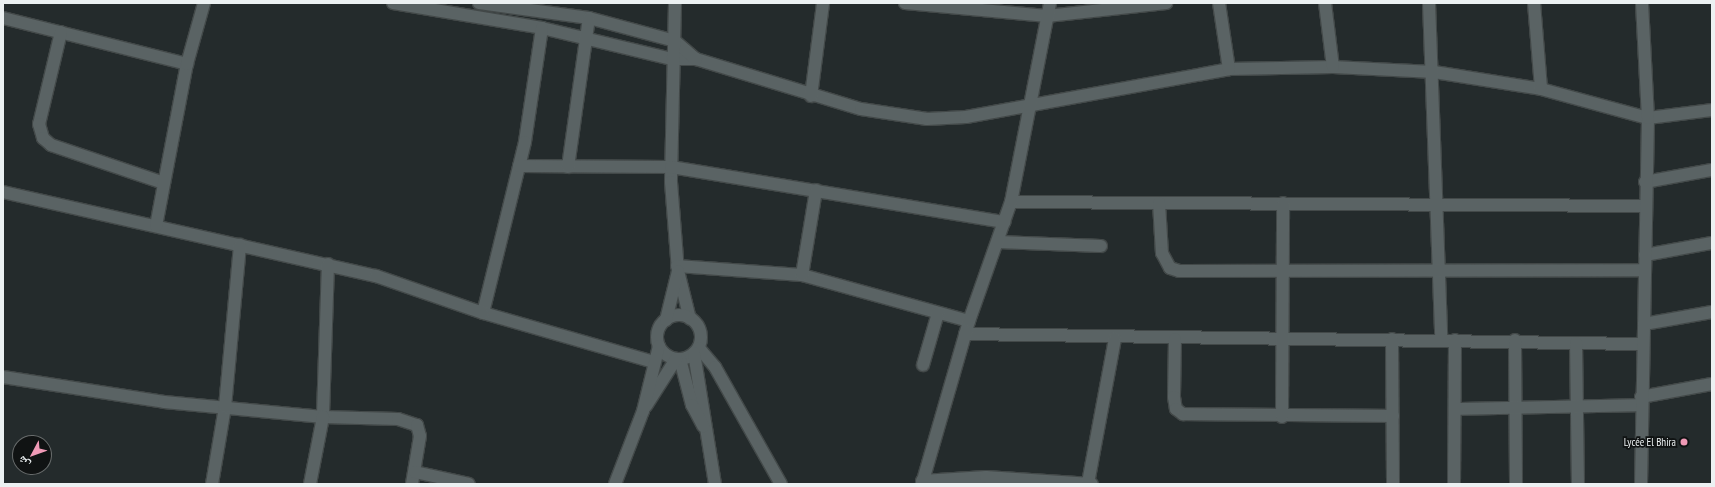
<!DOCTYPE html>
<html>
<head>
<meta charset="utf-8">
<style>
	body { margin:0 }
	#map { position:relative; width:1715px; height:487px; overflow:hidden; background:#242b2c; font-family:"PT Sans Narrow","Noto Naskh Arabic",sans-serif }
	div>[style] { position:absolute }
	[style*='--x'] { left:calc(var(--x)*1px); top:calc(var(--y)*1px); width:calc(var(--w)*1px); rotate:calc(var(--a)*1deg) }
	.roads { filter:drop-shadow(1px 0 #434949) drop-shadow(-1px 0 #434949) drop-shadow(0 1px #434949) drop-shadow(0 -1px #434949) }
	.minor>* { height:12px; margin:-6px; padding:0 6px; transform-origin:6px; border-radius:6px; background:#5a6364 }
	.minor>.ring { margin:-6px; padding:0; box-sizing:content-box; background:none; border:12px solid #5a6364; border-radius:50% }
	.dots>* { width:11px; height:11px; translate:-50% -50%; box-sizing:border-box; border:2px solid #101313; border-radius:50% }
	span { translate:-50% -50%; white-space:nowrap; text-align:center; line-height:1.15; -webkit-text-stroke:3.5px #101313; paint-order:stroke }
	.poi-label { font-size:11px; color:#ecf1f2 }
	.right { translate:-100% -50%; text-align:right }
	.frame { position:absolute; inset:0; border:4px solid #ecf1f2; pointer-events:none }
	.north { position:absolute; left:12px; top:435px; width:40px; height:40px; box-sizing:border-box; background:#101313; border:1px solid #686c6c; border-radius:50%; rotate:229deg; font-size:11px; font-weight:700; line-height:16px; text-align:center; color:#ecf1f2 }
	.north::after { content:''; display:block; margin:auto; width:14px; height:18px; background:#f09ab6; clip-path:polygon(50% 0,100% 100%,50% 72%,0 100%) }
</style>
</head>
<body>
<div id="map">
	<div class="roads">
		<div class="minor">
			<i style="--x:393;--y:3;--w:151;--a:9.5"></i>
			<i style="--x:542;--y:28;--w:134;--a:13.4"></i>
			<i style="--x:672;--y:59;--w:24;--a:0"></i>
			<i style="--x:696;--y:59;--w:172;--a:16.9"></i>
			<i style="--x:861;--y:109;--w:67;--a:8.6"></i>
			<i style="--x:927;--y:119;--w:39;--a:-3"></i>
			<i style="--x:966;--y:117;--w:267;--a:-10.3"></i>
			<i style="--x:1229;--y:69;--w:104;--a:-1.1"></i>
			<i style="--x:1333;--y:67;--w:101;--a:2.8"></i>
			<i style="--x:1434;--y:72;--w:108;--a:9"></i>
			<i style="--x:1541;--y:89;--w:111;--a:15.2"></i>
			<i style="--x:1648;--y:118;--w:64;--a:-7.1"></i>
			<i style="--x:479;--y:3;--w:111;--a:7.8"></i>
			<i style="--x:589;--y:18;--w:89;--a:15"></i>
			<i style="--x:675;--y:41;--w:28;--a:41"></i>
			<i style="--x:675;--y:3;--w:179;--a:91.3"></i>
			<i style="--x:671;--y:182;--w:89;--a:85.5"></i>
			<i style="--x:678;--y:271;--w:49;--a:76"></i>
			<i style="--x:905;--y:3;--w:143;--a:5.2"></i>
			<i style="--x:1047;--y:16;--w:120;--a:-6.2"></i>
			<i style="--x:1219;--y:3;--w:67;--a:81.4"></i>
			<i style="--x:1325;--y:3;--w:64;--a:82.9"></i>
			<i style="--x:1429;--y:3;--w:335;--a:87.9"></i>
			<i style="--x:1534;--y:3;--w:86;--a:85.3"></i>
			<i style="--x:3;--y:18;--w:190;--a:14"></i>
			<i style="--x:542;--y:28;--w:115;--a:98.5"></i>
			<i style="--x:525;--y:142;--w:176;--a:103.8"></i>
			<i style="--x:483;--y:313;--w:178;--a:16"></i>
			<i style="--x:61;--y:32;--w:95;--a:103.4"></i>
			<i style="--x:39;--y:124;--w:15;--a:74"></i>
			<i style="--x:43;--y:138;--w:11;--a:41"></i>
			<i style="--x:51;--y:145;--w:119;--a:18.6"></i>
			<i style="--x:811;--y:96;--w:94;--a:-82.6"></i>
			<i style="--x:519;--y:166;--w:152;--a:0.4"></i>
			<i style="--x:671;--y:167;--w:338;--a:9.4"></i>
			<i style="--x:568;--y:167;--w:150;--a:-82"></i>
			<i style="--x:1645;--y:182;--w:68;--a:-10.2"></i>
			<i style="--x:3;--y:192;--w:382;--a:12.7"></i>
			<i style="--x:376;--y:276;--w:113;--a:19.1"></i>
			<i style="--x:1011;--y:202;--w:634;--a:0.36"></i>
			<i style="--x:1159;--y:203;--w:50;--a:86.6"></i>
			<i style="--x:1162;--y:253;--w:17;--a:62"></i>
			<i style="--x:1170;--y:268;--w:9;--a:18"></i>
			<i style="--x:1179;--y:271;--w:465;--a:-0.1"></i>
			<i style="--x:156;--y:226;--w:165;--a:-79.2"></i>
			<i style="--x:187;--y:64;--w:63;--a:-74.4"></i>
			<i style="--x:998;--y:242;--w:103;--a:2.2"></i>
			<i style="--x:1645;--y:255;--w:68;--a:-10.2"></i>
			<i style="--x:328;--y:264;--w:153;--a:91.9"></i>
			<i style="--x:323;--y:417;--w:75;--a:1.5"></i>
			<i style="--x:398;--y:419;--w:20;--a:18"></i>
			<i style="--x:417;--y:425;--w:11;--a:75"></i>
			<i style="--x:420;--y:436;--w:49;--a:99.5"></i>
			<i style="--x:677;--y:266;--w:125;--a:4.1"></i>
			<i style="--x:802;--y:275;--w:173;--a:15.4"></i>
			<i style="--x:802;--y:275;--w:86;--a:-80.6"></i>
			<i class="ring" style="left:657px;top:315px;width:32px;height:32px"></i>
			<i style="--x:666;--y:320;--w:50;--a:-76.2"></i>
			<i style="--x:1644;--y:324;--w:69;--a:-10"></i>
			<i style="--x:965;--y:334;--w:678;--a:0.85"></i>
			<i style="--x:1175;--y:339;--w:58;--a:91"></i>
			<i style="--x:1174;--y:397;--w:12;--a:81"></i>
			<i style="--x:1176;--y:409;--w:9;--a:36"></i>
			<i style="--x:1183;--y:414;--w:210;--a:0.5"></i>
			<i style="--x:1392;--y:339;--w:145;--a:89.6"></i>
			<i style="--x:1515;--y:340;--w:144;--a:89.6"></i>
			<i style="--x:1576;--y:343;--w:141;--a:89.2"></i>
			<i style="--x:699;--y:348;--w:25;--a:50"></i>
			<i style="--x:715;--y:367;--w:134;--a:60.6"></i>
			<i style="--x:694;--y:353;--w:133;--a:80.9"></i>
			<i style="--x:680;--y:359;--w:48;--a:75.4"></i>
			<i style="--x:692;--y:405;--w:24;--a:62"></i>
			<i style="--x:923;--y:365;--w:54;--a:-73.9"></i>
			<i style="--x:3;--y:377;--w:163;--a:8.8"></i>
			<i style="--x:164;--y:402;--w:160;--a:5.4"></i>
			<i style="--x:323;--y:417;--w:68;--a:101"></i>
			<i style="--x:1641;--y:397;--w:72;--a:-10.4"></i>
			<i style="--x:646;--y:406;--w:56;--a:-57.4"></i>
			<i style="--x:1455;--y:409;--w:186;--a:-1.2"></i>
			<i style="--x:1282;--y:417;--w:214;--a:-89.7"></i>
			<i style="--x:415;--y:472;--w:55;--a:12.5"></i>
			<i style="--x:922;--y:481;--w:64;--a:-3.6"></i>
			<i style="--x:986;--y:477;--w:106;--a:3.8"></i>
			<i style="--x:1088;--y:483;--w:147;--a:-79.4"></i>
			<i style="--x:212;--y:484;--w:78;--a:-80.4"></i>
			<i style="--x:225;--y:407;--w:163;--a:-84.7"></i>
			<i style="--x:615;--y:484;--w:78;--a:-69"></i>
			<i style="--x:643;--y:411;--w:67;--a:-76.2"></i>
			<i style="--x:922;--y:484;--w:170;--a:-73.9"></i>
			<i style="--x:969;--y:321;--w:126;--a:-70.6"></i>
			<i style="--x:1011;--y:202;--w:203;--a:-78.9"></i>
			<i style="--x:1454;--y:484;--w:144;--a:-89.6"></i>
			<i style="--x:1641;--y:484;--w:366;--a:-88.9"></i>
			<i style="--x:1648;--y:118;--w:115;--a:-93"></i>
		</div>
	</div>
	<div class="dots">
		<i style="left:1684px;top:442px;background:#f09ab6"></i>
	</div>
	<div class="poi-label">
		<span class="right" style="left:1676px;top:442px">Lycée El Bhira</span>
	</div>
	<div class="frame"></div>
	<div class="north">ش</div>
</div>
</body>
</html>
